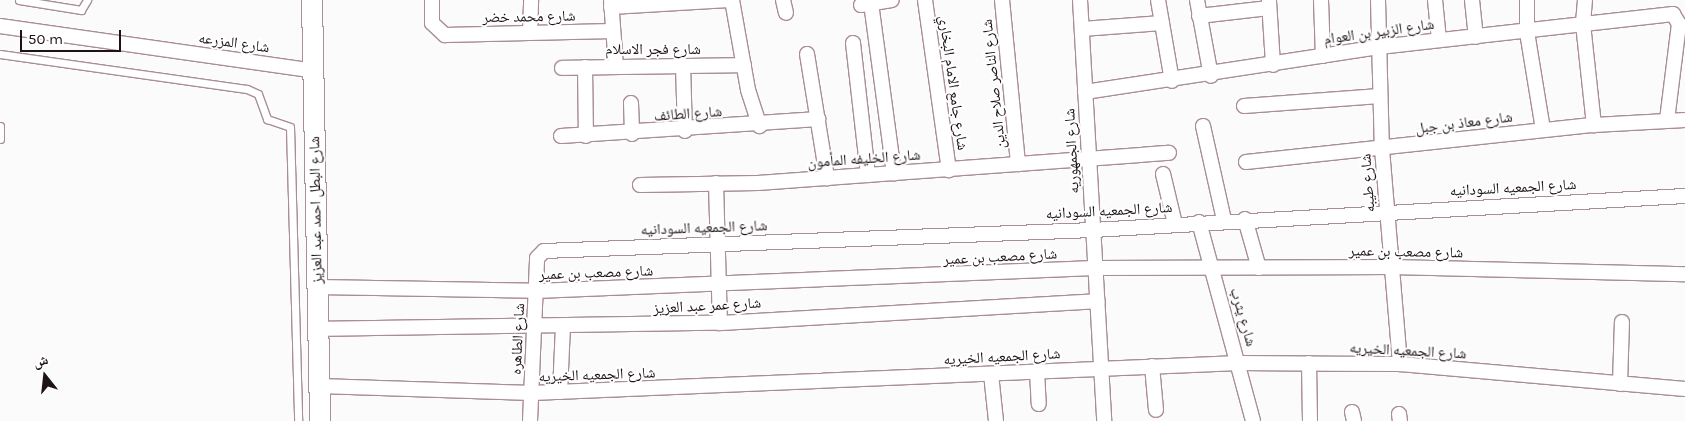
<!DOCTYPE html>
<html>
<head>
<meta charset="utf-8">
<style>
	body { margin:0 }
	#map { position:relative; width:1685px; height:421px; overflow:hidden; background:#fbfbfb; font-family:Karla,"Noto Naskh Arabic",sans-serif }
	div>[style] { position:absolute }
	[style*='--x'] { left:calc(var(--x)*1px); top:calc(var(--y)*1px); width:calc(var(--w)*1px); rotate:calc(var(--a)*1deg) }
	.roads { filter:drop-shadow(1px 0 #a98d97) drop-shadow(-1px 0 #a98d97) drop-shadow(0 1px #a98d97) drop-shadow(0 -1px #a98d97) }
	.service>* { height:7px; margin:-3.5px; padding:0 3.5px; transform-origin:3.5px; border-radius:3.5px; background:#fff }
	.minor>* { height:14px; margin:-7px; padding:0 7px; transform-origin:7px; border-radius:7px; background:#fff }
	.secondary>* { height:20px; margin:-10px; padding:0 10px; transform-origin:10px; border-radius:10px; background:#fff }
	span { translate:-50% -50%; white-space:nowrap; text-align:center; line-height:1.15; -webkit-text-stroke:4px #fff; paint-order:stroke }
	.street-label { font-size:15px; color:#1d1317 }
	.north { position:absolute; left:20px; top:351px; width:50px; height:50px; -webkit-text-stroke:4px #fff; paint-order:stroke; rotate:344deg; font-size:14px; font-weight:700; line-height:20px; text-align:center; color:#1d1317 }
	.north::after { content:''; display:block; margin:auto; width:18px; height:22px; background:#1d1317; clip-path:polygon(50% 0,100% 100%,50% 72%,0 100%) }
	.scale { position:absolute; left:20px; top:30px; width:101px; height:22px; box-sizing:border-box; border:2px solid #1d1317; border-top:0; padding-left:6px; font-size:15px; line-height:18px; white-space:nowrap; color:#1d1317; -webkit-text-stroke:4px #fff; paint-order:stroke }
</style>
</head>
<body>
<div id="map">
	<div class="roads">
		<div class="service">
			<i style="--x:19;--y:0;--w:63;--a:9.2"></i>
			<i style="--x:81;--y:10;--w:12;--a:-59"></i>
			<i style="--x:0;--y:54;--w:249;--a:8.1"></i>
			<i style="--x:247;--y:89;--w:12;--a:24"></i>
			<i style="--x:258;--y:94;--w:27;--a:70"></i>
			<i style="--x:267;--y:119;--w:24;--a:19"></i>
			<i style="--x:290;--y:127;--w:294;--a:88.4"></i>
			<i style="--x:0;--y:126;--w:13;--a:90"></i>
		</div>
		<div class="minor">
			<i style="--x:432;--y:0;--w:23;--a:90"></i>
			<i style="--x:432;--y:23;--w:18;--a:43"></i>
			<i style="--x:445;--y:35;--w:168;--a:-1.4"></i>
			<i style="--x:611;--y:0;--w:66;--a:85.7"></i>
			<i style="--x:732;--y:0;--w:91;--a:79.9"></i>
			<i style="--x:748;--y:90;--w:38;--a:72"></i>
			<i style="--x:783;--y:0;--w:13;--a:77"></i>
			<i style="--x:925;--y:0;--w:172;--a:82"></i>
			<i style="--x:1002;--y:0;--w:165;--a:84.4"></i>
			<i style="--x:1080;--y:0;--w:422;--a:86.7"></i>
			<i style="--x:1158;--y:0;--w:82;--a:80.2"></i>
			<i style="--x:1197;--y:0;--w:77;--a:79.6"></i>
			<i style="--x:1321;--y:0;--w:56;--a:88"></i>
			<i style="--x:1378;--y:0;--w:149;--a:88.5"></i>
			<i style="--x:1382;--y:149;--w:216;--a:85.2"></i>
			<i style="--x:1435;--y:0;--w:40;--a:84.3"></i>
			<i style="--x:1472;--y:0;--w:37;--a:84"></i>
			<i style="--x:1527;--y:0;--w:32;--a:90"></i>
			<i style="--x:1527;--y:32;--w:99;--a:80.7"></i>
			<i style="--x:1585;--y:0;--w:24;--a:95"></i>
			<i style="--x:1583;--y:24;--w:102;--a:83.8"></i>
			<i style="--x:1269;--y:1;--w:64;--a:86.4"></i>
			<i style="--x:871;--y:3;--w:172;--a:82.3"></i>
			<i style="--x:861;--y:5;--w:31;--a:-9"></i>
			<i style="--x:611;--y:7;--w:118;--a:-3.4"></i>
			<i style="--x:1199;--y:16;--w:70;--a:-6.5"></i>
			<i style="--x:0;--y:26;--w:318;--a:8.1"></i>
			<i style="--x:1082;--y:29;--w:80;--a:-4.3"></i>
			<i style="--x:530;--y:33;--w:33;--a:-88"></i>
			<i style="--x:853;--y:43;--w:133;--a:83.5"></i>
			<i style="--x:807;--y:54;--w:126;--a:80.8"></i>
			<i style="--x:683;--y:65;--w:66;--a:88.3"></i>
			<i style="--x:585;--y:67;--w:69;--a:89.2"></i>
			<i style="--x:562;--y:68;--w:182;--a:-0.9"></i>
			<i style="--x:1085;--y:92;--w:297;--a:-8.7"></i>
			<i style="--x:1379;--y:47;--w:296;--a:-6.4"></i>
			<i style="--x:1673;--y:14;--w:12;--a:59"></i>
			<i style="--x:1679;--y:24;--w:97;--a:97.1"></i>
			<i style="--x:631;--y:103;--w:31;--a:88"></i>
			<i style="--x:1244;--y:106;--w:136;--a:-4.2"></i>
			<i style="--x:1203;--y:126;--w:96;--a:77.4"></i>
			<i style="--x:561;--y:136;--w:258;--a:-3.8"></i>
			<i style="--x:1246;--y:162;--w:350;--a:-6.1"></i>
			<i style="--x:1594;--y:125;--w:91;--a:-3.1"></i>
			<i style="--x:1163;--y:174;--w:51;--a:76.5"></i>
			<i style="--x:716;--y:183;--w:140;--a:88.4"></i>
			<i style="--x:640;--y:185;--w:118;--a:-1"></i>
			<i style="--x:758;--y:183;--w:412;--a:-4.2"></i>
			<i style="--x:1245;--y:219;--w:51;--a:74.1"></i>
			<i style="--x:1199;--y:222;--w:206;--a:74.8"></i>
			<i style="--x:317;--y:287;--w:219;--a:1"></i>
			<i style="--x:536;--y:291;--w:559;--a:-2.36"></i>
			<i style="--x:1095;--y:268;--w:297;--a:-0.2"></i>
			<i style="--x:1392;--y:267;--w:293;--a:1.4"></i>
			<i style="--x:318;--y:329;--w:402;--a:-0.9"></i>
			<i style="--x:720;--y:323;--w:378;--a:-3.3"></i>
			<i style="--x:1309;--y:363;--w:58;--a:89"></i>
			<i style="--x:1152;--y:366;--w:44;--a:84.8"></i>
			<i style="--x:1037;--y:371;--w:33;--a:87"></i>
			<i style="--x:991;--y:374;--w:47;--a:83.9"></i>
			<i style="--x:1620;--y:384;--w:62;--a:-88.2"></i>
			<i style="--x:319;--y:386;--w:213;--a:1.9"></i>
			<i style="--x:532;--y:393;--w:708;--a:-2.43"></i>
			<i style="--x:1239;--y:363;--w:161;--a:0.4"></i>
			<i style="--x:1400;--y:364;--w:286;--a:5"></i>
			<i style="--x:560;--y:392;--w:65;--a:-87.4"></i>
			<i style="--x:1352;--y:412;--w:9;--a:77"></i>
			<i style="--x:1399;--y:414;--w:7;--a:82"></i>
			<i style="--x:530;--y:421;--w:163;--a:-87.5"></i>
			<i style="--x:537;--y:258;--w:10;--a:-45"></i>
			<i style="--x:544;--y:251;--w:549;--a:-2.19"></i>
			<i style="--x:1093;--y:230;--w:593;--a:-3.29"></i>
		</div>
		<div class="secondary">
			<i style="--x:312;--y:0;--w:421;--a:88.9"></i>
		</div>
	</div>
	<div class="street-label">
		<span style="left:529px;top:17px;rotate:-1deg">شارع محمد خضر</span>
		<span style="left:1379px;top:32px;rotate:-8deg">شارع الزبير بن العوام</span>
		<span style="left:234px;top:43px;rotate:8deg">شارع المزرعه</span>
		<span style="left:653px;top:50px">شارع فجر الاسلام</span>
		<span style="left:953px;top:83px;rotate:82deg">شارع جامع الامام البخاري</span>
		<span style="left:994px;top:84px;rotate:-96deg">شارع الناصر صلاح الدين</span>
		<span style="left:688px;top:114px;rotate:-4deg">شارع الطائف</span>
		<span style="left:1464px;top:123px;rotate:-7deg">شارع معاذ بن جبل</span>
		<span style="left:1072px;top:151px;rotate:-93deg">شارع الجمهوريه</span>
		<span style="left:864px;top:159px;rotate:-4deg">شارع الخليفه المأمون</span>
		<span style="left:1368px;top:183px;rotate:-94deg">شارع طيبه</span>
		<span style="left:1513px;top:188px;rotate:-3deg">شارع الجمعيه السودانيه</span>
		<span style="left:316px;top:210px;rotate:-91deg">شارع البطل احمد عبد العزيز</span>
		<span style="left:1109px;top:211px;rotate:-3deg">شارع الجمعيه السودانيه</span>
		<span style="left:704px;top:228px;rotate:-2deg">شارع الجمعيه السودانيه</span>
		<span style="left:1406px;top:252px;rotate:1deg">شارع مصعب بن عمير</span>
		<span style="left:1000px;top:257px;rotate:-3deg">شارع مصعب بن عمير</span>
		<span style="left:596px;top:273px;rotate:-2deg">شارع مصعب بن عمير</span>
		<span style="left:707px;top:306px;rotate:-3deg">شارع عمر عبد العزيز</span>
		<span style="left:1243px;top:317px;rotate:74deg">شارع يثرب</span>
		<span style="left:518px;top:339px;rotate:-87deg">شارع الطاهره</span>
		<span style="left:1408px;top:351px;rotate:3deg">شارع الجمعيه الخيريه</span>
		<span style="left:1002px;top:357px;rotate:-3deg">شارع الجمعيه الخيريه</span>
		<span style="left:597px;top:375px;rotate:-2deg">شارع الجمعيه الخيريه</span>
	</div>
	<div class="north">ش</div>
	<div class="scale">50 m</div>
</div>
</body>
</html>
